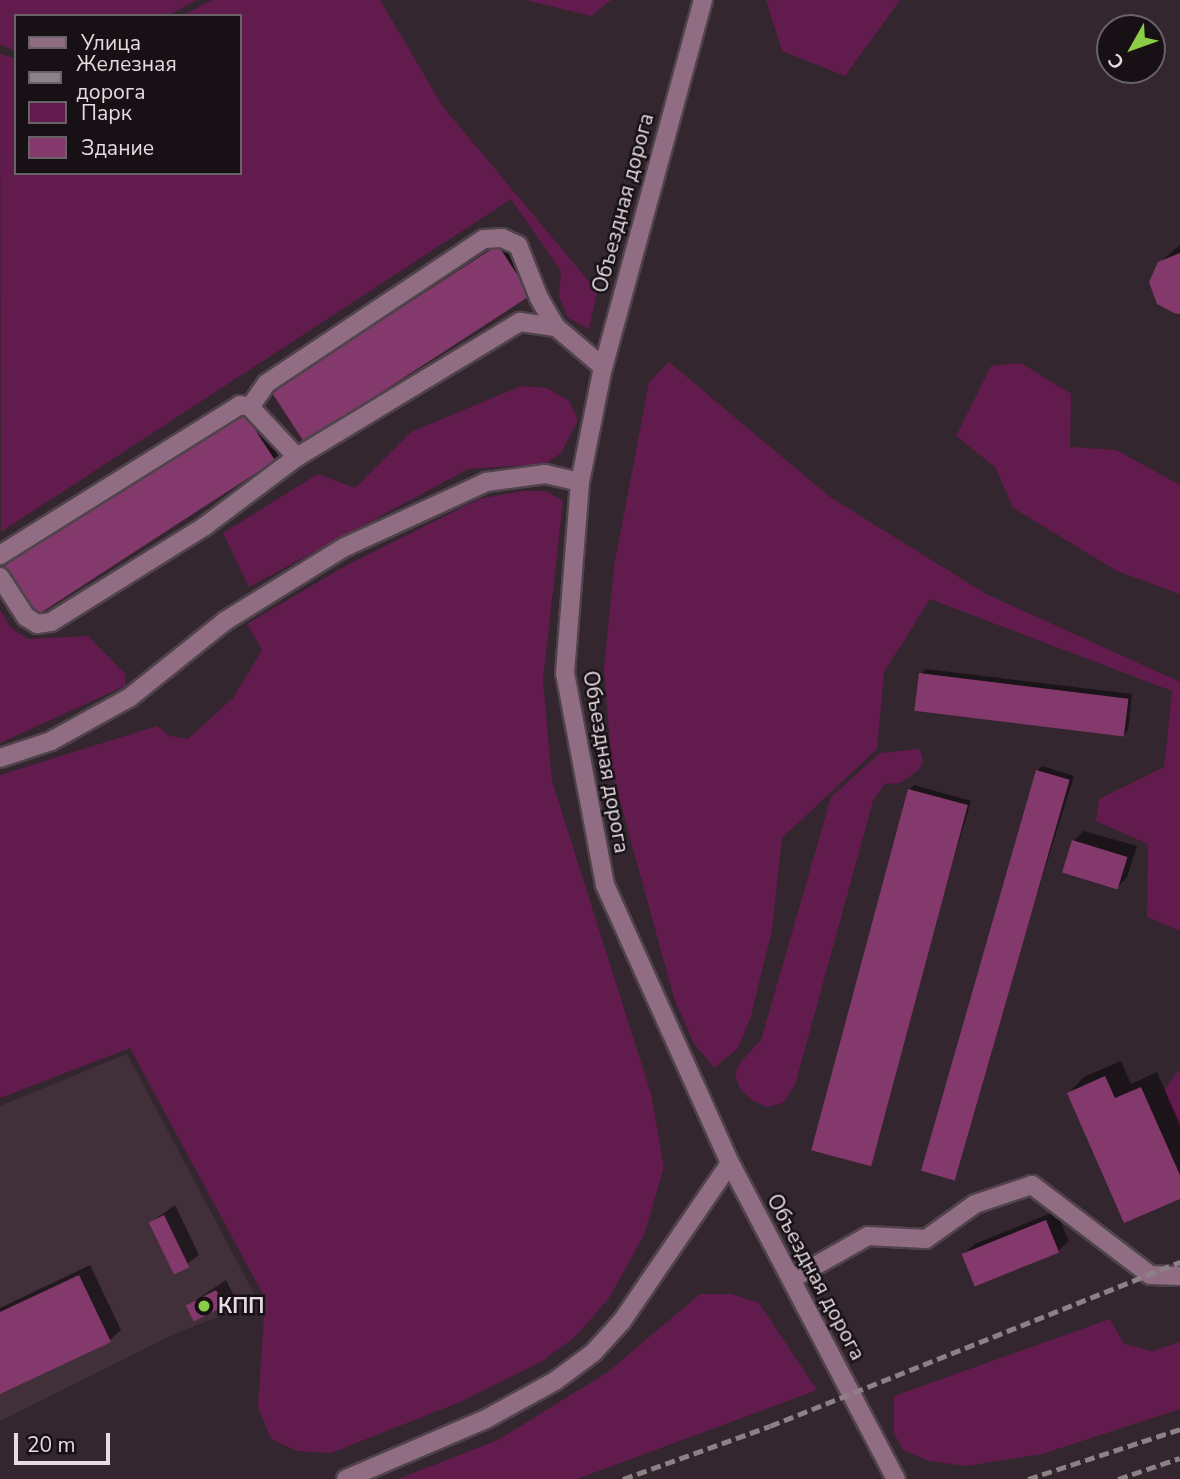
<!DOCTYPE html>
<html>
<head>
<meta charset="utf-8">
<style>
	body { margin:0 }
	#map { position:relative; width:1180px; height:1479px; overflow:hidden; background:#34262e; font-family:"Nunito Sans",sans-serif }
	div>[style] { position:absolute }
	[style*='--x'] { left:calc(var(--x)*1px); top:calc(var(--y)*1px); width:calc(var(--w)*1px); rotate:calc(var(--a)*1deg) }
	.built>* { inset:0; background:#412f39 }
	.green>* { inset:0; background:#621b4d }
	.shadow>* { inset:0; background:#0007 }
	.building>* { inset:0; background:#84396c; transform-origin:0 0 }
	.roads { filter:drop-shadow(2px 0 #50434b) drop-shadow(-2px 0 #50434b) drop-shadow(0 2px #50434b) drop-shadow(0 -2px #50434b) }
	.minor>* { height:18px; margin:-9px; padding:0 9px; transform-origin:9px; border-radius:9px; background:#916d83 }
	.rail>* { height:5px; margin-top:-2.5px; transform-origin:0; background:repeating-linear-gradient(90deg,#8d8188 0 10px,transparent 0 15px) }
	.dots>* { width:19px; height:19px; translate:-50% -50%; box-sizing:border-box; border:4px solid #171115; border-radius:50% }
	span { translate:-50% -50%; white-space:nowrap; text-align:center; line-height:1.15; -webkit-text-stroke:5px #171115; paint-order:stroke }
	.street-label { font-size:21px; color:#e5dbe1 }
	.poi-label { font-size:21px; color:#e5dbe1; font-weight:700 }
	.left { translate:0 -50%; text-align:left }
	.legend { position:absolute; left:14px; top:14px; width:228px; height:161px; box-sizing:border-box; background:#171115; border:2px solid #696267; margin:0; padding:9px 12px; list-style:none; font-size:21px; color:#e5dbe1 }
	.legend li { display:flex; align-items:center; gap:14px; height:35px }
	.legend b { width:35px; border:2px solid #696267 }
	.north { position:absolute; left:1096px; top:14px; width:70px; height:70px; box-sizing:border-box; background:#171115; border:2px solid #696267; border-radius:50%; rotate:230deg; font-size:19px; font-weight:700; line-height:28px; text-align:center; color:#e5dbe1 }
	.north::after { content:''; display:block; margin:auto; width:24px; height:32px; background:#8bce46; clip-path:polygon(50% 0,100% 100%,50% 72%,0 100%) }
	.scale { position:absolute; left:14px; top:1433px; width:96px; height:32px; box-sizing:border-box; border:4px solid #e5dbe1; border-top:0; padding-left:9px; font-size:21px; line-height:24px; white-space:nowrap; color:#e5dbe1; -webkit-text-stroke:5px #171115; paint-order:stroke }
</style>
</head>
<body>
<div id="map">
	<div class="built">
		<i style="clip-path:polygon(127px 1054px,258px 1301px,172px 1335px,0 1421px,0 1106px)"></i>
	</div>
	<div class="green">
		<i style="clip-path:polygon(0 0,197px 0,167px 16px,16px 16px,16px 51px,0 45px)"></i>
		<i style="clip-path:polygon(212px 0,380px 0,443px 107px,597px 291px,589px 329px,568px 318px,559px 297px,561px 271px,511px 199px,1px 532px,0 54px,16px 59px,16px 173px,240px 173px,240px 16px,182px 16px)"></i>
		<i style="clip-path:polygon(526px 0,611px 0,591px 16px)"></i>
		<i style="clip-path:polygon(766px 0,900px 0,845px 76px,782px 51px)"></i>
		<i style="clip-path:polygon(669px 362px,830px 497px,986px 594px,1180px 682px,1180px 931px,1147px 917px,1148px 844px,1096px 821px,1099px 799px,1164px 767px,1172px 691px,930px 599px,884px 672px,877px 749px,782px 838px,772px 930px,751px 1016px,738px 1048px,714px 1068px,693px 1042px,674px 998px,612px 772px,604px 668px,614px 567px,649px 382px)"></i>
		<i style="clip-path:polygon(1021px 363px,1071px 394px,1070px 447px,1116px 450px,1180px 485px,1180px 594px,1117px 571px,1013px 508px,995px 467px,956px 436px,991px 366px)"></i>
		<i style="clip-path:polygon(521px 386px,547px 388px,569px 401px,578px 420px,561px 453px,545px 464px,468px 469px,249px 587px,223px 533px,318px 474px,355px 488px,411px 432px)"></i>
		<i style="clip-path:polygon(521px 491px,545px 491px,563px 501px,543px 680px,552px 781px,651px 1094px,664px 1167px,644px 1235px,609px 1298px,576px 1336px,541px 1362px,460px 1402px,331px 1453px,297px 1451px,271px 1439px,258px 1407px,265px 1298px,130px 1048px,0 1098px,0 775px,157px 726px,170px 736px,188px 739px,233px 698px,262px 650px,247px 624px,347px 565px,479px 499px)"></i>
		<i style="clip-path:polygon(0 610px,11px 628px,28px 639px,88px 636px,126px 675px,125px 686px,0 743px)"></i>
		<i style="clip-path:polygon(920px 749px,923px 761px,919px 770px,900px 783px,885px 784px,873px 801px,795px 1085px,783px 1103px,767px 1107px,753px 1101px,740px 1089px,735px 1075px,739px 1064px,761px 1040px,831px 797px,880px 753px)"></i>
		<i style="clip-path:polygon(1180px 1069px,1180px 1131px,1164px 1090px)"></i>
		<i style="clip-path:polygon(700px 1294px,731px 1294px,759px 1303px,817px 1390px,577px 1479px,398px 1479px,498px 1440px,608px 1372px)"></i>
		<i style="clip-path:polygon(1110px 1319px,1124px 1344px,1152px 1351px,1180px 1342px,1180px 1409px,1042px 1454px,966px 1466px,929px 1461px,903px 1450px,894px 1433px,894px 1396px)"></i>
	</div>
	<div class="shadow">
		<i style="clip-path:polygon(503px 242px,534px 289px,304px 439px)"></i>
		<i style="clip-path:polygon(1180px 245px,1180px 311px,1159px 263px)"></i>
		<i style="clip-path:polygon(249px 408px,278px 454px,274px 459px,6px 565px)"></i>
		<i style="clip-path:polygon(926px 669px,1132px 694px,1128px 730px,1123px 735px,921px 674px)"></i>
		<i style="clip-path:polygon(1042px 766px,1074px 776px,948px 1178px,1037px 771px)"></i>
		<i style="clip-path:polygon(914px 785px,971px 801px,864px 1164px,910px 789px)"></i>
		<i style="clip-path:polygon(1084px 831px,1137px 846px,1127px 877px,1117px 888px,1073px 841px)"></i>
		<i style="clip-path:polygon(1121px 1061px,1131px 1084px,1157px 1072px,1180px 1124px,1180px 1197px,1069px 1093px,1084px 1077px)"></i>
		<i style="clip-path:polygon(175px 1205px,199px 1255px,176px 1272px,151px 1222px)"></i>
		<i style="clip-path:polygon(1056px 1211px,1069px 1241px,1058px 1251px,964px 1254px,975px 1244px)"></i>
		<i style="clip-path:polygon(90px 1265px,121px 1330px,110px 1340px,0 1392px,0 1308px)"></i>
		<i style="clip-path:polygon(226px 1280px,233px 1294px,223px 1305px,187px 1306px)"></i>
	</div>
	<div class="building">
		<i style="left:498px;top:245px;width:60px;height:270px;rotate:57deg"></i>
		<i style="clip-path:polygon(1180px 253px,1180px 314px,1174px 313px,1157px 304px,1149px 282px,1158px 262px)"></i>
		<i style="left:243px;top:411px;width:59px;height:284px;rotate:57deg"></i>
		<i style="left:919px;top:673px;width:211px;height:38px;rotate:7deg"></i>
		<i style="left:1036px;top:770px;width:35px;height:417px;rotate:16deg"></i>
		<i style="left:908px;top:789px;width:62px;height:374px;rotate:15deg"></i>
		<i style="left:1072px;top:840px;width:58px;height:34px;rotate:17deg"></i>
		<i style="clip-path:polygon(1105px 1076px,1115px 1098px,1141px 1087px,1180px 1175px,1180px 1199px,1124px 1223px,1067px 1093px)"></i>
		<i style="left:164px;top:1215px;width:58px;height:17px;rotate:64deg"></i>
		<i style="left:1046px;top:1220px;width:35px;height:91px;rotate:68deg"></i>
		<i style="clip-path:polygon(79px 1275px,111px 1342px,0 1394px,0 1312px)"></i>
		<i style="left:216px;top:1290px;width:18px;height:34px;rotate:63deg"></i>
	</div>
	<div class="roads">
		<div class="minor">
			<i style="--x:703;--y:0;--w:380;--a:105.2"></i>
			<i style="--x:603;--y:367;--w:117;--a:101.3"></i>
			<i style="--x:580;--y:482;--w:192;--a:94.5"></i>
			<i style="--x:565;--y:673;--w:216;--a:79.3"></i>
			<i style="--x:605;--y:885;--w:305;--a:65.8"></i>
			<i style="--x:730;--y:1163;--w:357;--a:62.3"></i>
			<i style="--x:250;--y:407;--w:29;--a:-55"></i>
			<i style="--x:267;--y:383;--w:260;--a:-33.6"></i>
			<i style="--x:484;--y:239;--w:18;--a:-3"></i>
			<i style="--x:502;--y:238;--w:17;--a:24"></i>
			<i style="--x:518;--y:245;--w:57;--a:68.4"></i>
			<i style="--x:539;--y:298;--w:34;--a:60"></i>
			<i style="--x:0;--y:555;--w:283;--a:-32"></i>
			<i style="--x:240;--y:405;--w:10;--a:11"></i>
			<i style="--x:250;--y:407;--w:69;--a:46.8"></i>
			<i style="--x:297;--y:457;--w:261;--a:-31.2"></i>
			<i style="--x:520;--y:322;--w:36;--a:8"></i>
			<i style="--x:556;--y:327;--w:62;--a:40.4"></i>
			<i style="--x:0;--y:577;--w:48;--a:57"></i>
			<i style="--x:26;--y:617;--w:13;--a:32"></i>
			<i style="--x:37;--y:624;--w:14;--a:-8"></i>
			<i style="--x:51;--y:622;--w:181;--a:-31.9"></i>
			<i style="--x:205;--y:526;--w:115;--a:-36.9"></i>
			<i style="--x:0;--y:758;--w:54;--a:-18.4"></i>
			<i style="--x:51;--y:741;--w:89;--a:-28.9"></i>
			<i style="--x:129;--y:698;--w:123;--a:-38.7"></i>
			<i style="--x:225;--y:621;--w:141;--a:-31.7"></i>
			<i style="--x:345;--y:547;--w:155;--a:-24.7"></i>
			<i style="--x:486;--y:482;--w:60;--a:-7.7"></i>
			<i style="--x:545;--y:474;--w:36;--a:13"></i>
			<i style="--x:792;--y:1279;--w:87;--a:-29.5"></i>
			<i style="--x:868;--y:1236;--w:58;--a:3"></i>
			<i style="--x:926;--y:1239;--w:60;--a:-35.5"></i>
			<i style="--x:975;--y:1204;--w:60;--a:-18.4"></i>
			<i style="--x:1032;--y:1185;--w:148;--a:37.3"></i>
			<i style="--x:1150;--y:1275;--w:30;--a:2"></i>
			<i style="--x:346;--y:1479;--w:152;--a:-23.2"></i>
			<i style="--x:486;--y:1419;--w:79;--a:-28.8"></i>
			<i style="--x:555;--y:1381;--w:47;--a:-36.4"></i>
			<i style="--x:593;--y:1353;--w:43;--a:-47.8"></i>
			<i style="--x:622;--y:1321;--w:191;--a:-55.6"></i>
		</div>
	</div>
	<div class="rail">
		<i style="--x:623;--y:1479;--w:156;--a:-19.8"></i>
		<i style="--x:770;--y:1426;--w:442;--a:-21.8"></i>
		<i style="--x:1028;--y:1479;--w:160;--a:-18.2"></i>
		<i style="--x:1118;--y:1479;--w:65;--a:-18.7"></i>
	</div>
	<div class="dots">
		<i style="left:204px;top:1306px;background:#8bce46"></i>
	</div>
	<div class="street-label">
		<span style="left:623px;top:203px;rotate:-75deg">Объездная дорога</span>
		<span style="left:606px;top:762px;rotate:80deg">Объездная дорога</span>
		<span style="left:816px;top:1277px;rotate:62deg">Объездная дорога</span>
	</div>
	<div class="poi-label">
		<span class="left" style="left:218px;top:1306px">КПП</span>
	</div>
	<ul class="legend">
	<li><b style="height:9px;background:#916d83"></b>Улица</li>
	<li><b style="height:9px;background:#8d8188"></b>Железная дорога</li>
	<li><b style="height:19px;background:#621b4d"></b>Парк</li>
	<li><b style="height:19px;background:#84396c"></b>Здание</li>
	</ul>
	<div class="north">С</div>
	<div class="scale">20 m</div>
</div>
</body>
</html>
